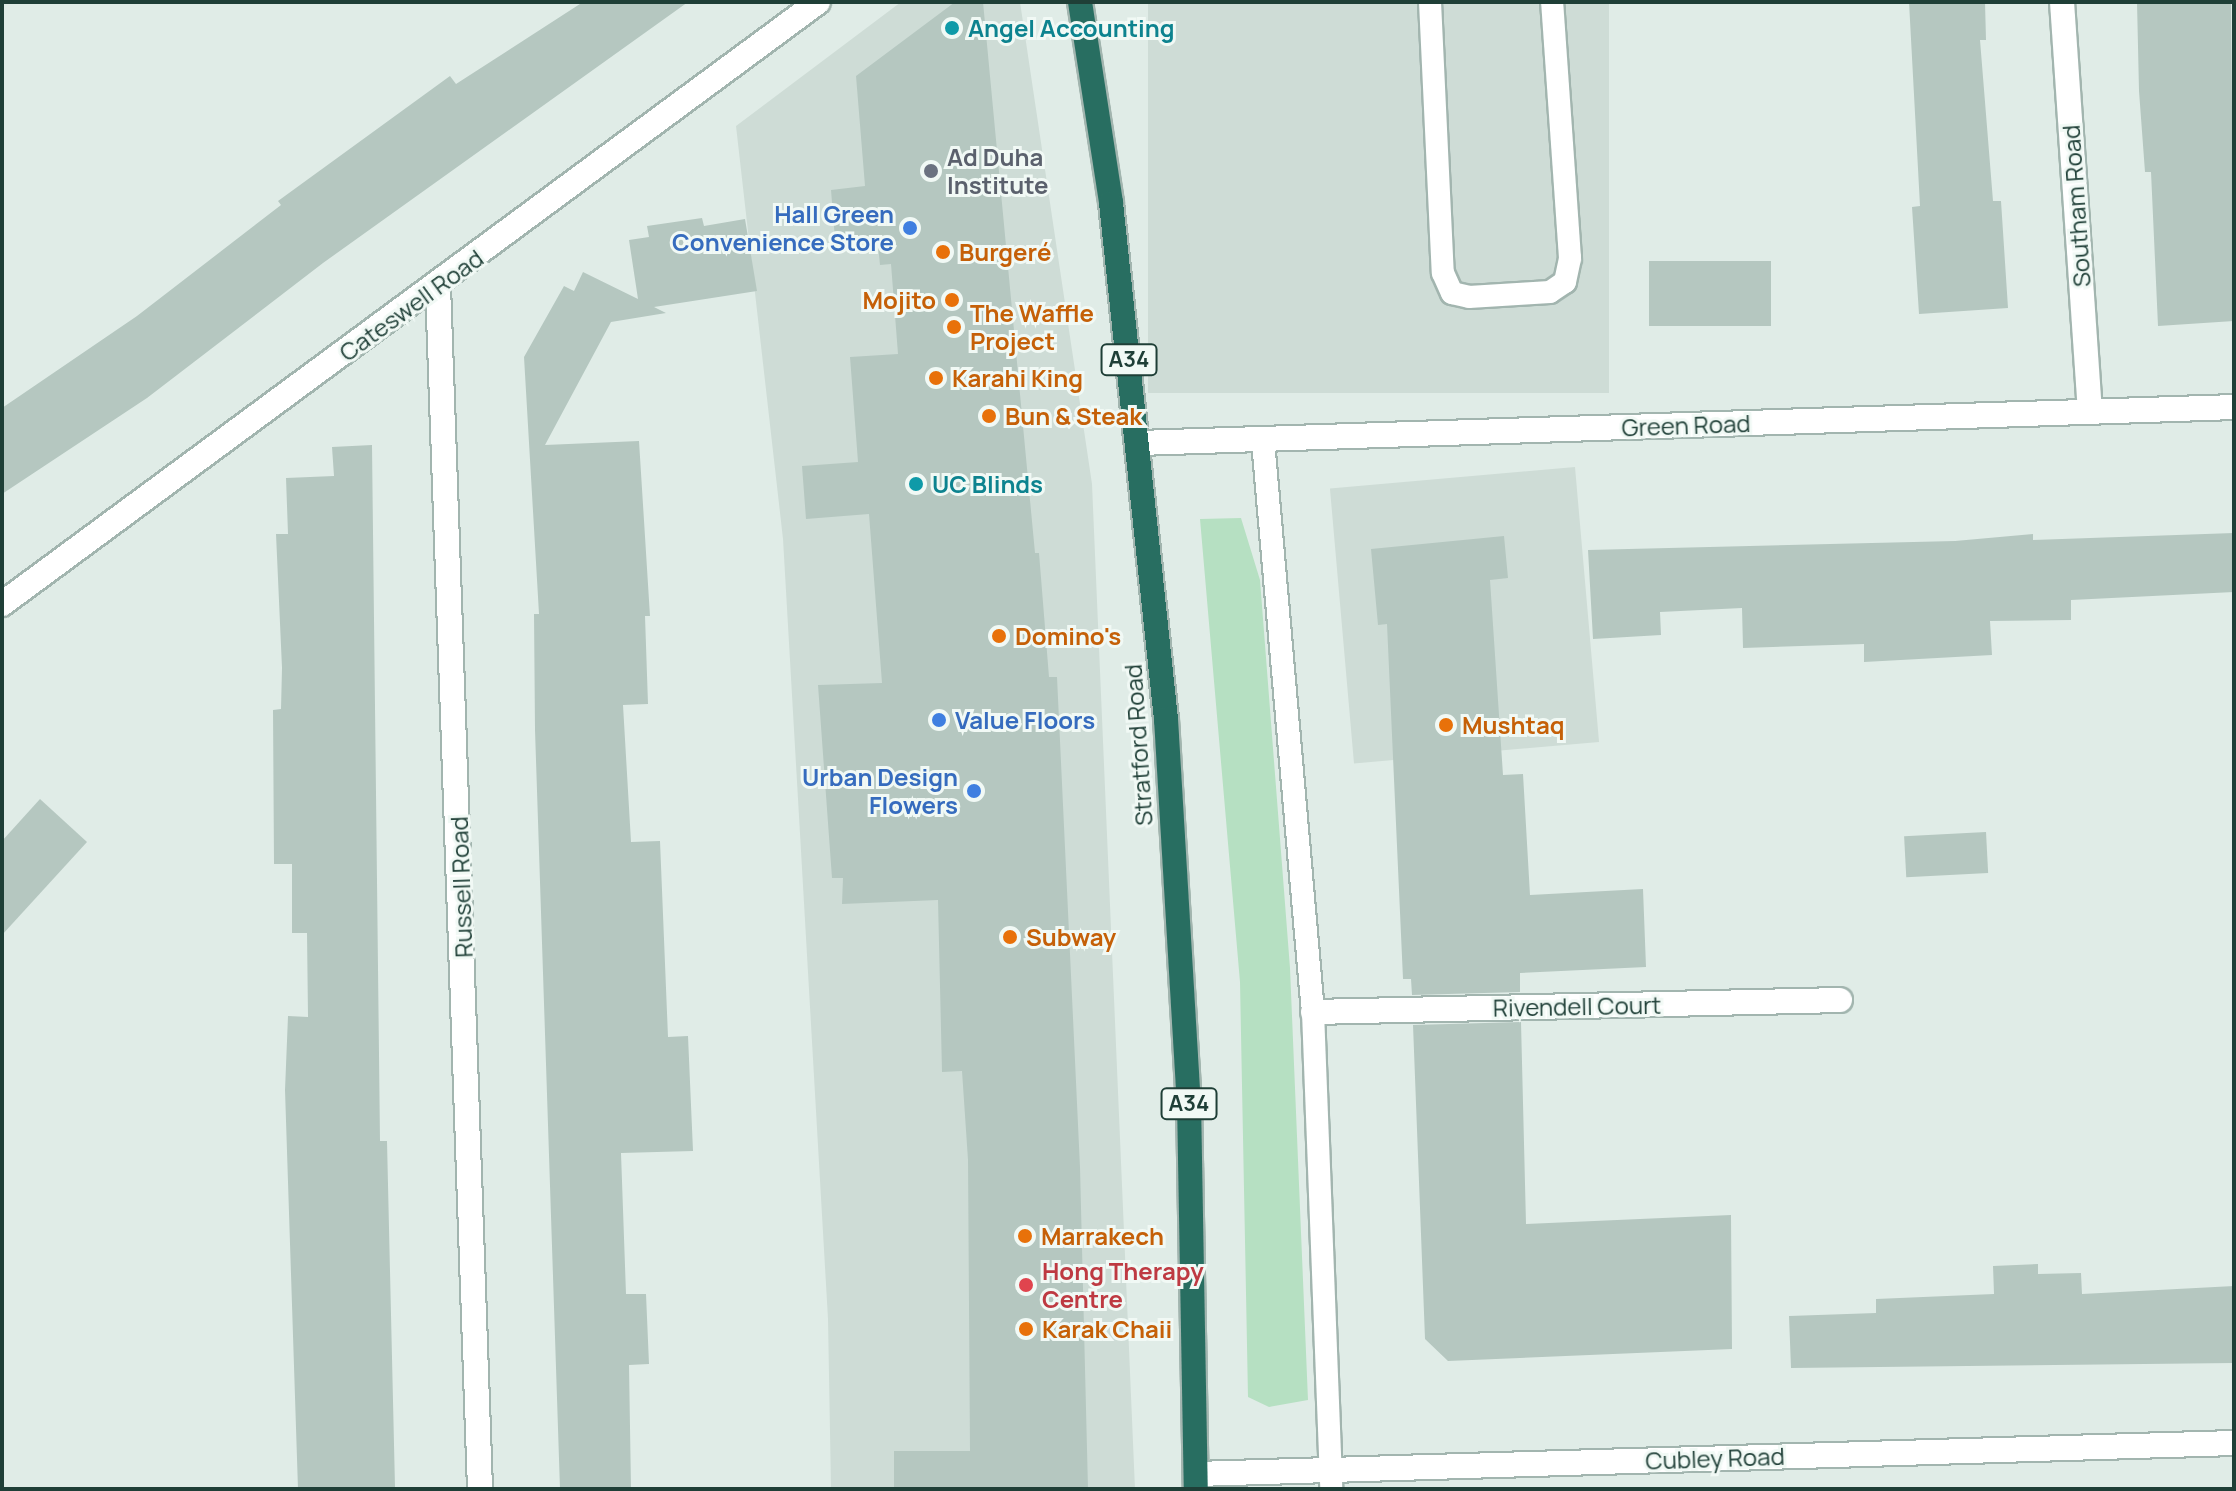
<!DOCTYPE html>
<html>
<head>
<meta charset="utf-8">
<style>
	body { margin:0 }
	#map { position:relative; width:2236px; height:1491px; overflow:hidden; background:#e0ece7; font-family:Manrope,sans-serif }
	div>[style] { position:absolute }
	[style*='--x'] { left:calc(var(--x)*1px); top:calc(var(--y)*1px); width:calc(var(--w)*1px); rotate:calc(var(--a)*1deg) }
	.built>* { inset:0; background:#cedcd6; transform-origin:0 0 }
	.green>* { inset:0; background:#b6e0c2 }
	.building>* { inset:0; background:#b5c7c0; transform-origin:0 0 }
	.roads { filter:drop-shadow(2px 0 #a2b5af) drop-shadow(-2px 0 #a2b5af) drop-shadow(0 2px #a2b5af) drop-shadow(0 -2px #a2b5af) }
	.lane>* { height:22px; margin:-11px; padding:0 11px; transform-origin:11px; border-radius:11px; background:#fff }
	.street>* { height:24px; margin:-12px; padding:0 12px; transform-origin:12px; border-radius:12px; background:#fff }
	.secondary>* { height:24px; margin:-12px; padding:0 12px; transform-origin:12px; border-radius:12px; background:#fff }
	.highway>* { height:24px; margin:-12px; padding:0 12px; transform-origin:12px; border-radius:12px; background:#286e61 }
	.dots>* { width:22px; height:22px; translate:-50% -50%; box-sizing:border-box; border:4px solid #f1f9f5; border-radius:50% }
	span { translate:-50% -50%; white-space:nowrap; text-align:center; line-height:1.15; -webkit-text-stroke:6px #f1f9f5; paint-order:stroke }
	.shield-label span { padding:2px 6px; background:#f1f9f5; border:2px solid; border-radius:6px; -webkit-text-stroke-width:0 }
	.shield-label { font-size:22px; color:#1f3f37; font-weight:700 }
	.culture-label { font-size:24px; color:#0d838f; font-weight:700 }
	.left { translate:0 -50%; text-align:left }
	.worship-label { font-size:24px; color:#5b616d; font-weight:700 }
	.street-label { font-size:24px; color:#1f3f37 }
	.shop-label { font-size:24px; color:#366cbe; font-weight:700 }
	.right { translate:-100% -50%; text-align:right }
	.food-label { font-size:24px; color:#c56008; font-weight:700 }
	.health-label { font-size:24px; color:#be3a42; font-weight:700 }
	.frame { position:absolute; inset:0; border:4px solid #1f3f37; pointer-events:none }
</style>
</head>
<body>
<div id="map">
	<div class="built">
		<i style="clip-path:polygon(901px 2px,1020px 2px,1092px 484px,1135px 1489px,831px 1489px,828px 1319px,783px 539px,736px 126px)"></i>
		<i style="left:1148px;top:2px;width:461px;height:391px"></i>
		<i style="left:1575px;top:467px;width:276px;height:246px;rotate:85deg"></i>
	</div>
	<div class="green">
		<i style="clip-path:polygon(1241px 518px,1260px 580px,1290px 968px,1308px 1400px,1269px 1407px,1248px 1397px,1240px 982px,1200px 519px)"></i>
	</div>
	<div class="building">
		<i style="clip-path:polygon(583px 2px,688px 2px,323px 263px,147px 398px,2px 494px,2px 408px,137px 316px,281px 205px,278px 201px,450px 76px,456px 84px)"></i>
		<i style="clip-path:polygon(955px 2px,983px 2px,1035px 553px,1039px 553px,1049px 677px,1057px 677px,1080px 1167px,1088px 1489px,894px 1489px,894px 1451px,970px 1451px,968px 1160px,962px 1071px,942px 1072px,938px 900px,842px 904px,843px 878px,832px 878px,818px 685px,882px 683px,869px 514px,806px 519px,802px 466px,858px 462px,850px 357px,898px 354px,891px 264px,880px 265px,877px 235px,835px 239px,831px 190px,865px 186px,856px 76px)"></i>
		<i style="clip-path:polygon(1909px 2px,1985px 2px,1986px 40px,1980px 40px,1993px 201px,2001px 201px,2008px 308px,1919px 314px,1912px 207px,1920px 206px)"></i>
		<i style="clip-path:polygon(2137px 2px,2231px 2px,2234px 321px,2158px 326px,2151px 172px,2145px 172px,2139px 91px)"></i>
		<i style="clip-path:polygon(702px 218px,704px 226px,745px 219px,757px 291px,654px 307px,666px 313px,611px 322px,545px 445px,639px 441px,650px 616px,645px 616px,648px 704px,623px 705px,631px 842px,660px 841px,668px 1037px,688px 1036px,693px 1151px,621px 1153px,626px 1294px,646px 1294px,649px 1364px,629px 1365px,631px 1489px,560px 1489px,535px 730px,534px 614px,539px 614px,524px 357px,564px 286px,574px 291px,583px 272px,638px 299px,629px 240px,649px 237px,647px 226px)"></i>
		<i style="left:1649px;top:261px;width:122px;height:65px"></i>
		<i style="clip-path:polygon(372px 445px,380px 1141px,387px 1141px,395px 1487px,298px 1489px,285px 1090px,288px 1016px,308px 1017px,307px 933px,292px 933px,292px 864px,274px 864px,273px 710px,281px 709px,282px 668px,276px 534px,288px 534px,286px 478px,334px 476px,332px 447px)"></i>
		<i style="clip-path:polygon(2234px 533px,2234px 592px,2071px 600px,2071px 620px,1990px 621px,1992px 655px,1864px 662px,1864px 644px,1743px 648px,1742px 608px,1660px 612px,1661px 635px,1593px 639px,1588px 550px,1955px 541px,2033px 534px,2033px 540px)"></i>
		<i style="clip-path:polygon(1504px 536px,1508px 578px,1490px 580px,1503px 775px,1523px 774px,1530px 895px,1643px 889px,1646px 967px,1520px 973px,1520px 992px,1412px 995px,1411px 979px,1403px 979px,1387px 624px,1378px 625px,1371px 549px)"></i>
		<i style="clip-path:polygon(40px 799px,87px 842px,2px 935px,2px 841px)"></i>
		<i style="left:1986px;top:832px;width:41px;height:82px;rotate:87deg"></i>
		<i style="clip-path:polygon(1521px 1022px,1526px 1224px,1731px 1215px,1732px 1349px,1448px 1361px,1425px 1339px,1413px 1025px)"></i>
		<i style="clip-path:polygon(2038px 1264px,2038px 1274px,2081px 1273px,2082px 1294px,2234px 1286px,2234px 1363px,1791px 1368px,1789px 1316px,1876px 1313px,1876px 1299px,1994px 1294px,1993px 1266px)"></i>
	</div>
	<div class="roads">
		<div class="lane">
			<i style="--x:1430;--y:2;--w:271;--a:87.3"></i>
			<i style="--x:1443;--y:273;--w:22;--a:66"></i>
			<i style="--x:1452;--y:293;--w:17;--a:13"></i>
			<i style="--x:1469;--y:297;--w:81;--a:-3.5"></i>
			<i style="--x:1550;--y:292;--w:18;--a:-34"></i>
			<i style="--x:1565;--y:282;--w:25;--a:-78"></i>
			<i style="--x:1570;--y:258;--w:257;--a:-94"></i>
			<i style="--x:1263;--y:441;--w:573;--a:85"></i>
			<i style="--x:1313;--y:1012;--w:477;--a:87.8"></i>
		</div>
		<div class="street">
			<i style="--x:2062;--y:2;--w:409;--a:86.1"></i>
			<i style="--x:438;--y:286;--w:1204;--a:88"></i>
			<i style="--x:1139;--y:443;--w:1096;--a:-1.88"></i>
			<i style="--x:1313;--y:1012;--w:527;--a:-1.3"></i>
			<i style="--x:1196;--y:1474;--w:1038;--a:-1.71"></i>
		</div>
		<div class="secondary">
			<i style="--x:2;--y:604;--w:1014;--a:-36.42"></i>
		</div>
		<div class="highway">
			<i style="--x:1080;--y:2;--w:203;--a:81.2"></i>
			<i style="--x:1111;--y:203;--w:519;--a:83.92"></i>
			<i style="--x:1166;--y:719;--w:383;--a:86.6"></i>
			<i style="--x:1189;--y:1101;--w:388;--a:89"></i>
		</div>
	</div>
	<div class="dots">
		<i style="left:952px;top:28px;background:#0f9aa8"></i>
		<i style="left:931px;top:171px;background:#6b7280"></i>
		<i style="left:910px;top:228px;background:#3f7fe0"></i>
		<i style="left:943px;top:252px;background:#e8710a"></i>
		<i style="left:952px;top:300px;background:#e8710a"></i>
		<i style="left:954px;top:327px;background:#e8710a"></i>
		<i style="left:936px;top:378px;background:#e8710a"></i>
		<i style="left:989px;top:416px;background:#e8710a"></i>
		<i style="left:916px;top:484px;background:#0f9aa8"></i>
		<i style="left:999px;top:636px;background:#e8710a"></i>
		<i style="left:939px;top:720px;background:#3f7fe0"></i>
		<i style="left:1446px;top:725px;background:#e8710a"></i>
		<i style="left:974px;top:791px;background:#3f7fe0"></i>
		<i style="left:1010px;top:937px;background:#e8710a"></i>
		<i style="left:1025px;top:1236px;background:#e8710a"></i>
		<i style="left:1026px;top:1285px;background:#e0444e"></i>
		<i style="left:1026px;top:1329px;background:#e8710a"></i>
	</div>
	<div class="shield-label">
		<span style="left:1129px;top:360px">A34</span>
		<span style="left:1189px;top:1104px">A34</span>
	</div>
	<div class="culture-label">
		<span class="left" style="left:968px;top:28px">Angel Accounting</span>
		<span class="left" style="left:932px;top:484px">UC Blinds</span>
	</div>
	<div class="worship-label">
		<span class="left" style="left:947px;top:171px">Ad Duha<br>Institute</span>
	</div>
	<div class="street-label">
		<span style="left:2076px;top:206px;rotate:-94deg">Southam Road</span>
		<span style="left:411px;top:305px;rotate:-36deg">Cateswell Road</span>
		<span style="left:1686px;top:425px;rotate:-2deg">Green Road</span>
		<span style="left:1138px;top:745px;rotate:-94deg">Stratford Road</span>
		<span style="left:461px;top:887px;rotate:-92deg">Russell Road</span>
		<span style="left:1577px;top:1006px;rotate:-1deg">Rivendell Court</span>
		<span style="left:1715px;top:1458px;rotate:-2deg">Cubley Road</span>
	</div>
	<div class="shop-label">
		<span class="right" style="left:894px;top:228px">Hall Green<br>Convenience Store</span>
		<span class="left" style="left:955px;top:720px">Value Floors</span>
		<span class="right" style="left:958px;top:791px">Urban Design<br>Flowers</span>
	</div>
	<div class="food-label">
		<span class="left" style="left:959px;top:252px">Burgeré</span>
		<span class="right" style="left:936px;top:300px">Mojito</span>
		<span class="left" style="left:970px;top:327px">The Waffle<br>Project</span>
		<span class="left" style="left:952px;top:378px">Karahi King</span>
		<span class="left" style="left:1005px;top:416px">Bun &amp; Steak</span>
		<span class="left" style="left:1015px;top:636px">Domino's</span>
		<span class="left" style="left:1462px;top:725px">Mushtaq</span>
		<span class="left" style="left:1026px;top:937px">Subway</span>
		<span class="left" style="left:1041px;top:1236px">Marrakech</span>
		<span class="left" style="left:1042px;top:1329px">Karak Chaii</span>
	</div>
	<div class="health-label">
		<span class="left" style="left:1042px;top:1285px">Hong Therapy<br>Centre</span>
	</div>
	<div class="frame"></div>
</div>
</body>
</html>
